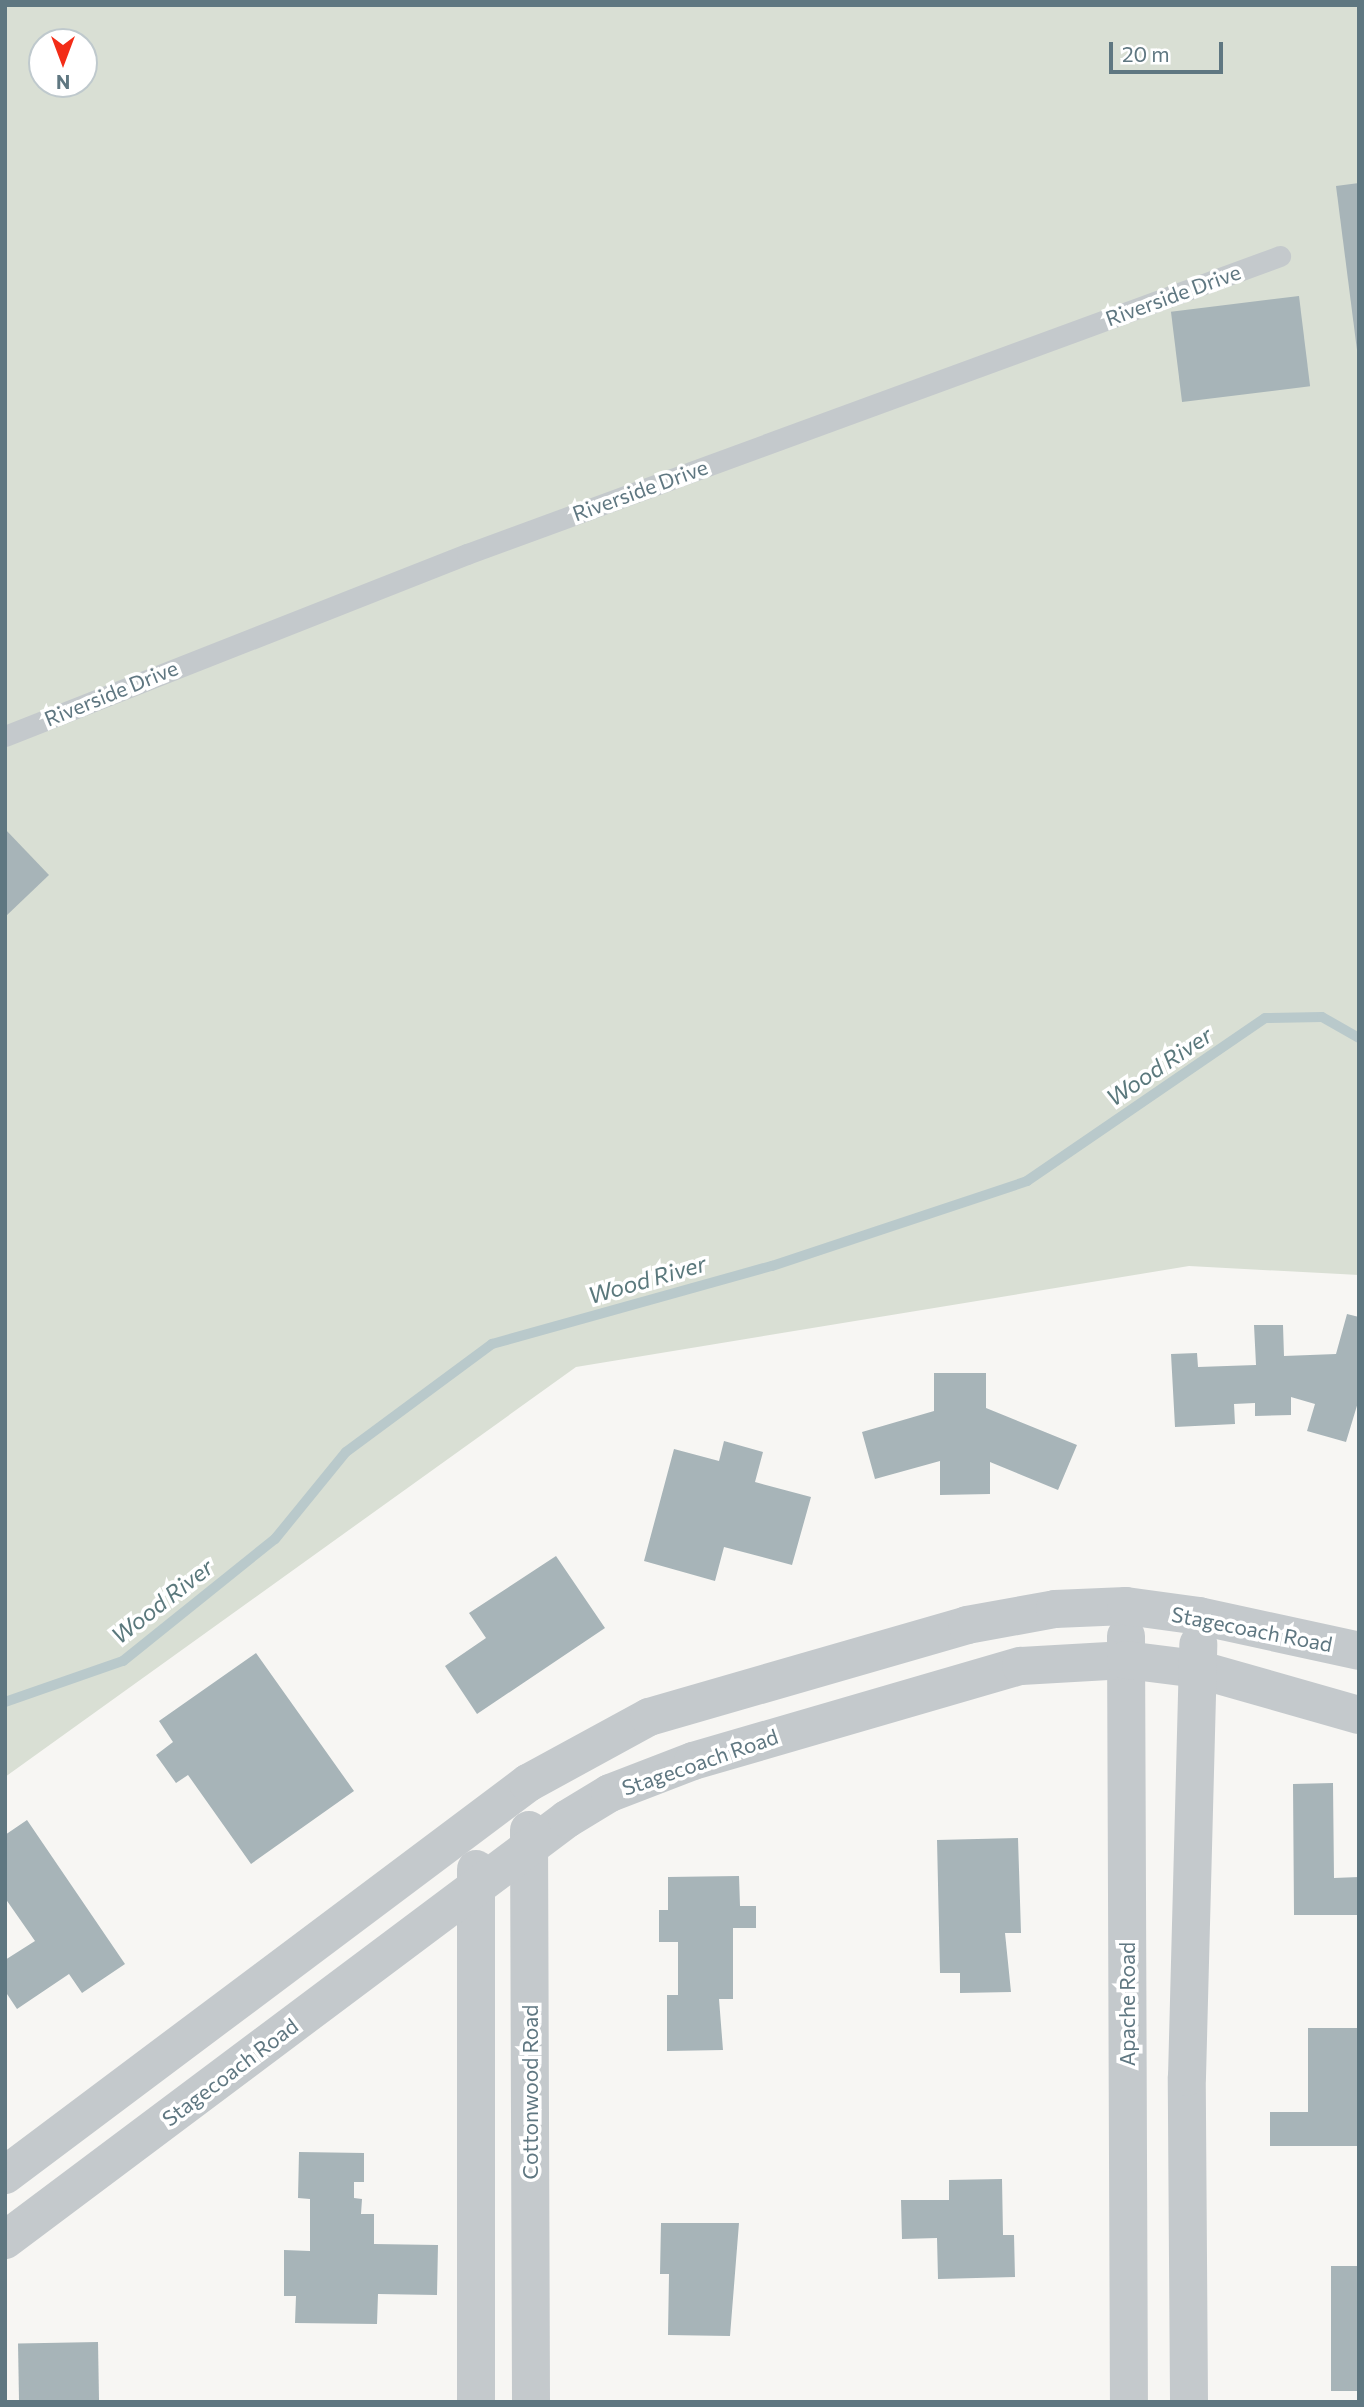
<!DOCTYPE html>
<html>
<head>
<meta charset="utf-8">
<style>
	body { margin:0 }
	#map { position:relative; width:1364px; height:2407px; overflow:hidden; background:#f7f6f3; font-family:Commissioner,sans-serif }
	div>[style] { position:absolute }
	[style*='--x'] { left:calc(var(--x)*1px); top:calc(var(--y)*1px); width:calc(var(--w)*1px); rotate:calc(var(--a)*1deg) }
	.green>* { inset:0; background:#d9dfd4 }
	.stream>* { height:10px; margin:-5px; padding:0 5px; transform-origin:5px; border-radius:5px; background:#b9c9cb }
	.building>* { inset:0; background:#a7b4b8; transform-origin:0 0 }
	.service>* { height:21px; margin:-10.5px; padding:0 10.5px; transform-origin:10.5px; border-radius:10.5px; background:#c4c9cc }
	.minor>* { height:38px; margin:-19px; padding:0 19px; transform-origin:19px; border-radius:19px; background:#c4c9cc }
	span { translate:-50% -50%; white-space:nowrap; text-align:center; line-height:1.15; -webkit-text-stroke:7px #fff; paint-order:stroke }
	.street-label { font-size:21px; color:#5f7781 }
	.water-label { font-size:23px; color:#5a787c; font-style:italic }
	.frame { position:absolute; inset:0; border:7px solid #5f7781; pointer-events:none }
	.north { position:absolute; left:28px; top:28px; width:70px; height:70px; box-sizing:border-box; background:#fff; border:2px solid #bfc9cd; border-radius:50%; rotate:180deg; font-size:19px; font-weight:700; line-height:28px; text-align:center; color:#5f7781 }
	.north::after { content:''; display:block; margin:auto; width:24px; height:32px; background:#f32c17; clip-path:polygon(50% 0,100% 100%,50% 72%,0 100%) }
	.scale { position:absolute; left:1109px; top:42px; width:114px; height:32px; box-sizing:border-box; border:4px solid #5f7781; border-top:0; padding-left:9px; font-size:21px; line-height:24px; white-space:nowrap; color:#5f7781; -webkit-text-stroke:5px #fff; paint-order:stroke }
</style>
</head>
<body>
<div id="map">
	<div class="green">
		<i style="clip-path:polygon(evenodd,5px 5px,1359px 5px,1359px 1275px,1189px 1266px,576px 1367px,5px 1777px,5px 5px,42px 42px,84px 42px,84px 84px,42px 84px,42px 42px)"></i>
	</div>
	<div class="stream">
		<i style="--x:5;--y:1702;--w:125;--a:-19.2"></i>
		<i style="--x:123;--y:1661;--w:195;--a:-38.8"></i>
		<i style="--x:275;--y:1539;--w:112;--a:-50.8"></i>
		<i style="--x:346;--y:1452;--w:182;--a:-36.5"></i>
		<i style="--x:492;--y:1344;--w:291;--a:-15.6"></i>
		<i style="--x:772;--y:1266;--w:269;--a:-18.4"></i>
		<i style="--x:1027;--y:1181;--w:288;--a:-34.4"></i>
		<i style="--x:1265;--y:1018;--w:57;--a:-1"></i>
		<i style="--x:1322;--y:1017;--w:43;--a:29.6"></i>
	</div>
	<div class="building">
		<i style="clip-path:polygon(1359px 183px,1359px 350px,1357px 350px,1336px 186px)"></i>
		<i style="left:1299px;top:296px;width:91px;height:129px;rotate:83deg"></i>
		<i style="clip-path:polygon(5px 829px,49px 875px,5px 917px)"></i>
		<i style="clip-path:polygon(1347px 1314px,1359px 1317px,1359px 1399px,1346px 1442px,1307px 1431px,1315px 1404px,1291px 1397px,1291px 1415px,1255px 1416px,1255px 1403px,1234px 1404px,1235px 1424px,1175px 1427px,1171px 1354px,1197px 1353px,1198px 1367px,1256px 1365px,1254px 1325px,1283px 1325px,1284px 1356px,1336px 1354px)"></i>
		<i style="clip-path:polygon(934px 1373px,986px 1373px,986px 1408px,1077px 1445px,1058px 1490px,990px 1462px,990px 1494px,940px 1495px,940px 1461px,875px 1479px,862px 1432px,934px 1411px)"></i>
		<i style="clip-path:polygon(724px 1441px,763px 1452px,755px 1482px,811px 1497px,792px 1565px,724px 1547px,715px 1581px,644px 1561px,674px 1449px,719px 1461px)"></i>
		<i style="clip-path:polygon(556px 1556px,605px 1628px,477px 1714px,445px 1666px,486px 1638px,469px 1613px)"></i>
		<i style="clip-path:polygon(256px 1653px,354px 1791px,251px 1864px,188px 1775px,176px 1783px,156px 1755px,173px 1742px,159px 1721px)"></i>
		<i style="clip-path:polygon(1333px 1783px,1334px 1878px,1359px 1877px,1359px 1915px,1294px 1915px,1293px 1784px)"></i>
		<i style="clip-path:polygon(27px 1820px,125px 1964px,82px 1993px,69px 1974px,17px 2009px,5px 1991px,5px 1960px,35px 1941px,5px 1898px,5px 1835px)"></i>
		<i style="clip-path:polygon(1018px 1838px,1021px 1933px,1005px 1933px,1011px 1992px,960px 1993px,960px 1973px,940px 1973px,937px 1840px)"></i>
		<i style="clip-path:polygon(739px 1876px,740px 1906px,756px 1906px,756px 1928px,733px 1928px,733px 1999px,719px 1999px,723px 2050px,667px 2051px,667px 1995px,678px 1995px,678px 1942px,659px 1942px,659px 1910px,668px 1910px,668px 1877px)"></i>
		<i style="clip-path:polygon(1308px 2028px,1359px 2028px,1359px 2146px,1270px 2146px,1270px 2112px,1308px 2112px)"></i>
		<i style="clip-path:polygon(299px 2152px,364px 2153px,364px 2182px,354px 2182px,354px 2198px,362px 2199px,361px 2214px,374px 2214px,374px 2244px,438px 2245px,437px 2295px,378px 2294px,377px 2324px,295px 2323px,296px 2296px,284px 2296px,284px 2250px,310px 2251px,310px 2199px,298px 2198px)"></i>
		<i style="clip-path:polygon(1002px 2179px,1003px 2235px,1014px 2235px,1015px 2277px,938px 2279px,937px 2238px,902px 2239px,901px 2200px,949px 2200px,949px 2180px)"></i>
		<i style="clip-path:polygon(661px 2223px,739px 2223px,730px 2336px,668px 2335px,669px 2274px,660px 2274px)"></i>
		<i style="left:1331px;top:2266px;width:28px;height:125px"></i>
		<i style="left:98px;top:2342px;width:60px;height:80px;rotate:89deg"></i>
	</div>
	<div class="service">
		<i style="--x:5;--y:736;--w:497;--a:-21.5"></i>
		<i style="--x:467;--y:554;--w:866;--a:-20.13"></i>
	</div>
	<div class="minor">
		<i style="--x:1126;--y:1636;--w:766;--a:89.78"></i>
		<i style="--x:529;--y:1830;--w:572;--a:89.8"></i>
		<i style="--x:476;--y:1869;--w:533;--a:90"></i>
		<i style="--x:5;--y:2175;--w:654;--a:-36.85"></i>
		<i style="--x:528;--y:1783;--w:138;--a:-28.6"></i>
		<i style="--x:649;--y:1717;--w:331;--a:-16.1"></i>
		<i style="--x:967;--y:1625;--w:89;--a:-10.3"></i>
		<i style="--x:1055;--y:1609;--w:71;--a:-2.4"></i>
		<i style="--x:1126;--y:1606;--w:74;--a:7.8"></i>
		<i style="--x:1199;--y:1616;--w:164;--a:12.3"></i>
		<i style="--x:5;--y:2240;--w:702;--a:-36.84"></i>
		<i style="--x:567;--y:1819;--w:50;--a:-31.2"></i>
		<i style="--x:610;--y:1793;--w:89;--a:-21.1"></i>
		<i style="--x:693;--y:1761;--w:341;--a:-16.2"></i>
		<i style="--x:1021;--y:1666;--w:105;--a:-3.3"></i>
		<i style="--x:1126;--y:1660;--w:72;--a:7.2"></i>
		<i style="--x:1197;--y:1669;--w:168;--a:15.9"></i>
		<i style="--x:1189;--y:2402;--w:325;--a:-90.4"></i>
		<i style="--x:1187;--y:2077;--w:433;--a:-88.5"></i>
	</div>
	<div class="street-label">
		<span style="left:1173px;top:295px;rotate:-20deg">Riverside Drive</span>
		<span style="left:640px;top:490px;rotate:-20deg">Riverside Drive</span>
		<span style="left:111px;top:693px;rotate:-22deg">Riverside Drive</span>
		<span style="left:1252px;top:1629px;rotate:11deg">Stagecoach Road</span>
		<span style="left:700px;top:1762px;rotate:-19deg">Stagecoach Road</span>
		<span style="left:1127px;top:2004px;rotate:-90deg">Apache Road</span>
		<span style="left:230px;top:2072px;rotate:-37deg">Stagecoach Road</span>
		<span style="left:530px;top:2092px;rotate:-90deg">Cottonwood Road</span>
	</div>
	<div class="water-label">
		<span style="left:1159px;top:1066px;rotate:-34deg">Wood River</span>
		<span style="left:647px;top:1279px;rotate:-16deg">Wood River</span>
		<span style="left:162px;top:1601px;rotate:-38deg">Wood River</span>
	</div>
	<div class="frame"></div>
	<div class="north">N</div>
	<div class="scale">20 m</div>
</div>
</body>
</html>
